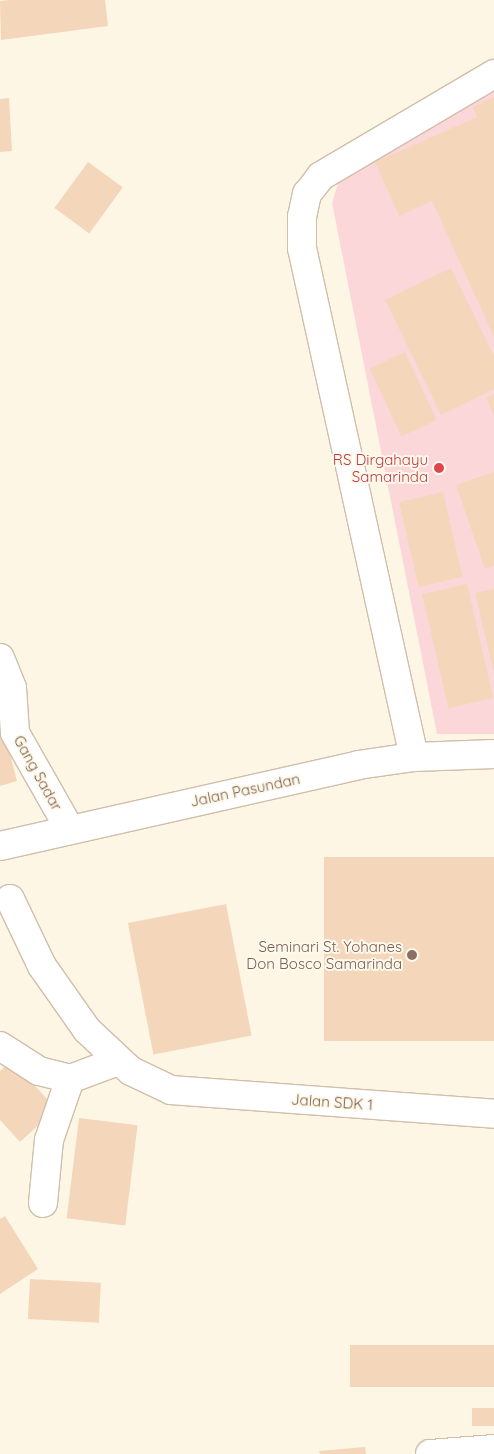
<!DOCTYPE html>
<html>
<head>
<meta charset="utf-8">
<style>
	body { margin:0 }
	#map { position:relative; width:494px; height:1454px; overflow:hidden; background:#fdf6e5; font-family:Quicksand,sans-serif }
	div>[style] { position:absolute }
	[style*='--x'] { left:calc(var(--x)*1px); top:calc(var(--y)*1px); width:calc(var(--w)*1px); rotate:calc(var(--a)*1deg) }
	.medical>* { inset:0; background:#fcd7d9 }
	.building>* { inset:0; background:#f4d6bb; transform-origin:0 0 }
	.roads { filter:drop-shadow(1px 0 #d0beaa) drop-shadow(-1px 0 #d0beaa) drop-shadow(0 1px #d0beaa) drop-shadow(0 -1px #d0beaa) }
	.minor>* { height:28px; margin:-14px; padding:0 14px; transform-origin:14px; border-radius:14px; background:#fff }
	.dots>* { width:14px; height:14px; translate:-50% -50%; box-sizing:border-box; border:2px solid #fff9ec; border-radius:50% }
	span { translate:-50% -50%; white-space:nowrap; text-align:center; line-height:1.15; -webkit-text-stroke:4px #fff9ec; paint-order:stroke }
	.health-label { font-size:15px; color:#be3a42 }
	.right { translate:-100% -50%; text-align:right }
	.street-label { font-size:15px; color:#785d48 }
	.education-label { font-size:15px; color:#785e54 }
</style>
</head>
<body>
<div id="map">
	<div class="medical">
		<i style="clip-path:polygon(494px 90px,494px 734px,437px 734px,332px 203px,340px 177px)"></i>
	</div>
	<div class="building">
		<i style="clip-path:polygon(10px 0,105px 0,108px 26px,1px 40px,0 1px)"></i>
		<i style="clip-path:polygon(494px 97px,494px 337px,432px 201px,399px 216px,375px 162px,477px 117px,473px 107px)"></i>
		<i style="clip-path:polygon(9px 98px,12px 151px,0 152px,0 99px)"></i>
		<i style="left:88px;top:162px;width:43px;height:57px;rotate:36deg"></i>
		<i style="clip-path:polygon(451px 268px,494px 356px,494px 389px,441px 415px,385px 300px)"></i>
		<i style="left:405px;top:352px;width:75px;height:39px;rotate:65deg"></i>
		<i style="clip-path:polygon(494px 394px,494px 416px,486px 398px)"></i>
		<i style="clip-path:polygon(494px 472px,494px 566px,485px 569px,456px 485px)"></i>
		<i style="left:443px;top:492px;width:87px;height:45px;rotate:77deg"></i>
		<i style="left:467px;top:584px;width:117px;height:46px;rotate:77deg"></i>
		<i style="clip-path:polygon(494px 589px,494px 670px,493px 670px,475px 593px)"></i>
		<i style="clip-path:polygon(0 716px,17px 781px,0 786px)"></i>
		<i style="left:494px;top:857px;width:184px;height:170px;rotate:90deg"></i>
		<i style="left:226px;top:904px;width:134px;height:100px;rotate:79deg"></i>
		<i style="clip-path:polygon(12px 1060px,56px 1109px,20px 1142px,0 1120px,0 1071px)"></i>
		<i style="left:79px;top:1118px;width:59px;height:101px;rotate:7deg"></i>
		<i style="clip-path:polygon(5px 1216px,38px 1269px,0 1294px,0 1219px)"></i>
		<i style="left:30px;top:1279px;width:71px;height:40px;rotate:3deg"></i>
		<i style="left:494px;top:1345px;width:42px;height:144px;rotate:90deg"></i>
		<i style="left:472px;top:1408px;width:22px;height:18px"></i>
		<i style="clip-path:polygon(365px 1447px,366px 1454px,320px 1454px,319px 1451px)"></i>
	</div>
	<div class="roads">
		<div class="minor">
			<i style="--x:0;--y:658;--w:32;--a:68"></i>
			<i style="--x:12;--y:688;--w:45;--a:86.2"></i>
			<i style="--x:15;--y:733;--w:109;--a:60.4"></i>
			<i style="--x:414;--y:757;--w:521;--a:-102.41"></i>
			<i style="--x:302;--y:248;--w:31;--a:-90"></i>
			<i style="--x:302;--y:217;--w:24;--a:-78"></i>
			<i style="--x:307;--y:194;--w:23;--a:-52"></i>
			<i style="--x:321;--y:176;--w:201;--a:-30.5"></i>
			<i style="--x:0;--y:846;--w:367;--a:-12.7"></i>
			<i style="--x:358;--y:765;--w:57;--a:-8.1"></i>
			<i style="--x:414;--y:757;--w:80;--a:-2.1"></i>
			<i style="--x:10;--y:899;--w:74;--a:64.5"></i>
			<i style="--x:42;--y:966;--w:78;--a:54.9"></i>
			<i style="--x:87;--y:1030;--w:60;--a:43"></i>
			<i style="--x:131;--y:1071;--w:44;--a:25.4"></i>
			<i style="--x:171;--y:1090;--w:324;--a:4.2"></i>
			<i style="--x:0;--y:1046;--w:46;--a:32.7"></i>
			<i style="--x:39;--y:1071;--w:32;--a:14"></i>
			<i style="--x:70;--y:1079;--w:51;--a:-20.6"></i>
			<i style="--x:43;--y:1203;--w:63;--a:-84.6"></i>
			<i style="--x:49;--y:1140;--w:65;--a:-71"></i>
			<i style="--x:430;--y:1454;--w:64;--a:-4.5"></i>
		</div>
	</div>
	<div class="dots">
		<i style="left:439px;top:468px;background:#e0444e"></i>
		<i style="left:412px;top:955px;background:#8d6e63"></i>
	</div>
	<div class="health-label">
		<span class="right" style="left:428px;top:468px">RS Dirgahayu<br>Samarinda</span>
	</div>
	<div class="street-label">
		<span style="left:38px;top:773px;rotate:61deg">Gang Sadar</span>
		<span style="left:245px;top:790px;rotate:-12deg">Jalan Pasundan</span>
		<span style="left:332px;top:1102px;rotate:4deg">Jalan SDK 1</span>
	</div>
	<div class="education-label">
		<span class="right" style="left:402px;top:955px">Seminari St. Yohanes<br>Don Bosco Samarinda</span>
	</div>
</div>
</body>
</html>
